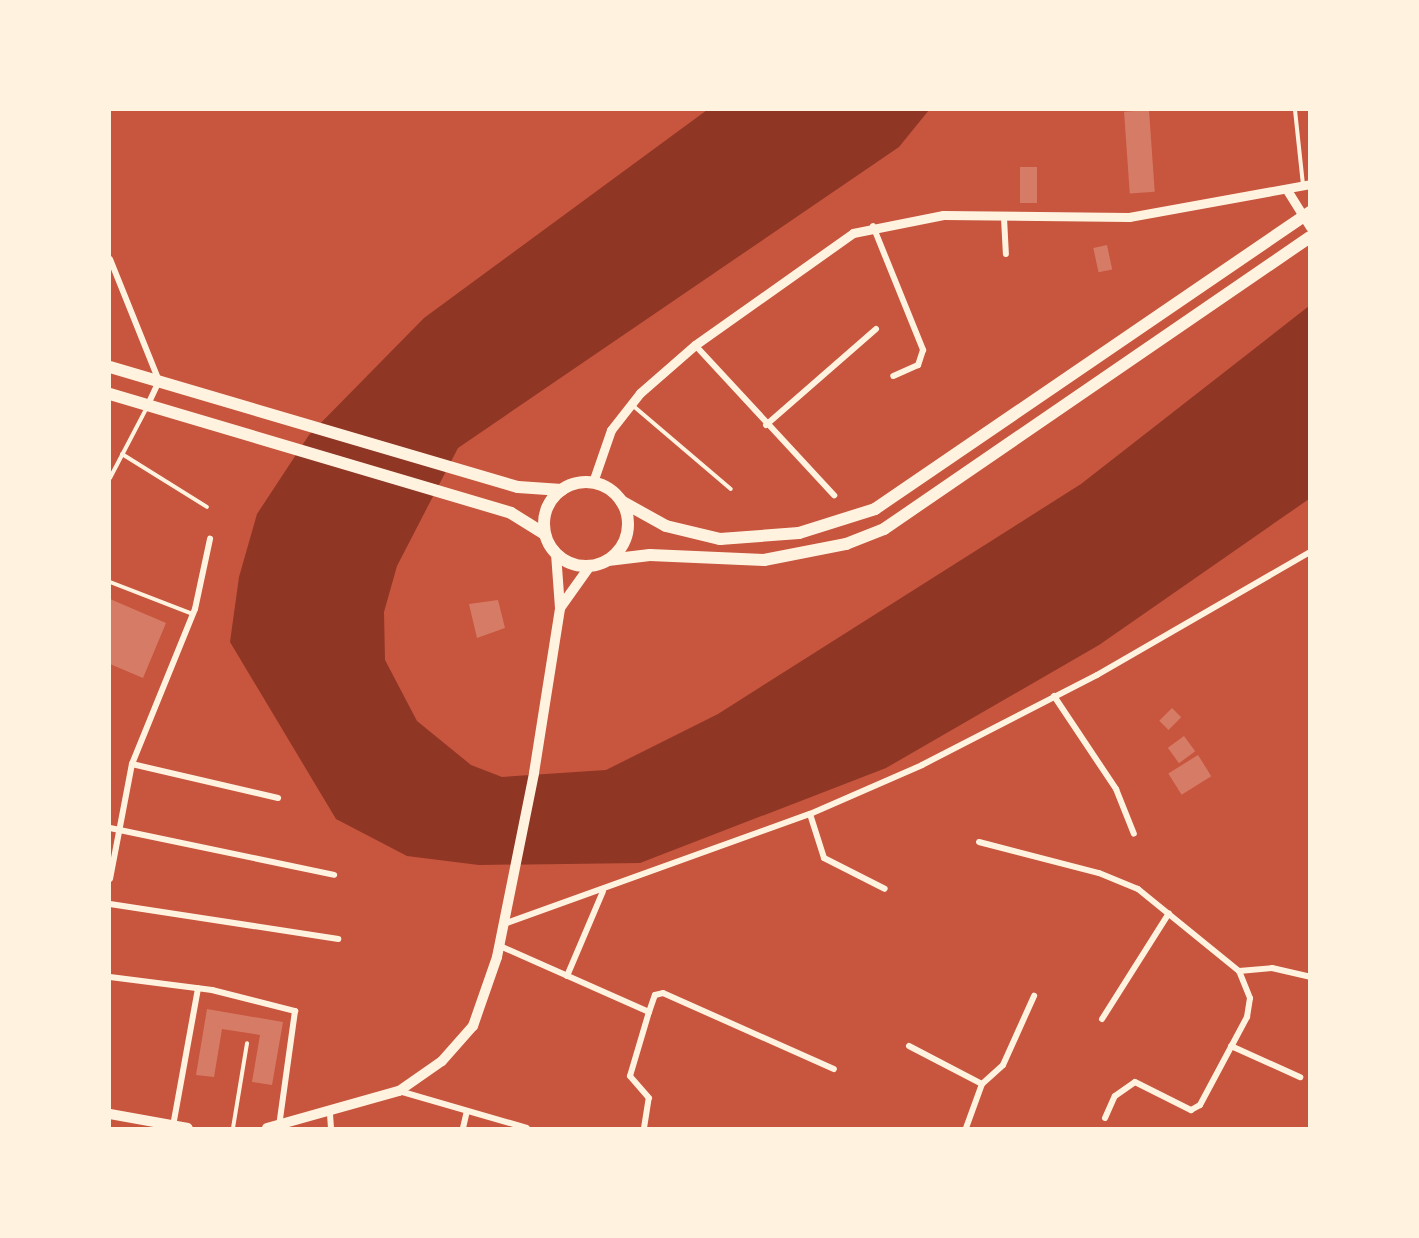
<!DOCTYPE html>
<html>
<head>
<meta charset="utf-8">
<style>
	body { margin:0 }
	#map { position:relative; width:1419px; height:1238px; overflow:hidden; background:#c8553d; font-family:"Fira Sans Condensed",sans-serif }
	div>[style] { position:absolute }
	[style*='--x'] { left:calc(var(--x)*1px); top:calc(var(--y)*1px); width:calc(var(--w)*1px); rotate:calc(var(--a)*1deg) }
	.water>* { inset:0; background:#8f3625 }
	.building>* { inset:0; background:#d67c66; transform-origin:0 0 }
	.service>* { height:4px; margin:-2px; padding:0 2px; transform-origin:2px; border-radius:2px; background:#fff3e0 }
	.minor>* { height:6px; margin:-3px; padding:0 3px; transform-origin:3px; border-radius:3px; background:#fff3e0 }
	.tertiary>* { height:9px; margin:-4.5px; padding:0 4.5px; transform-origin:4.5px; border-radius:4.5px; background:#fff3e0 }
	.secondary>* { height:10px; margin:-5px; padding:0 5px; transform-origin:5px; border-radius:5px; background:#fff3e0 }
	.primary>* { height:12px; margin:-6px; padding:0 6px; transform-origin:6px; border-radius:6px; background:#fff3e0 }
	.primary>.ring { margin:-6px; padding:0; box-sizing:content-box; background:none; border:12px solid #fff3e0; border-radius:50% }
	span { translate:-50% -50%; white-space:nowrap; text-align:center; line-height:1.15; -webkit-text-stroke:4.5px #fff3e0; paint-order:stroke }
	.frame { position:absolute; inset:0; border:111px solid #fff3e0; pointer-events:none }
</style>
</head>
<body>
<div id="map">
	<div class="water">
		<i style="clip-path:polygon(707px 110px,929px 110px,899px 147px,458px 448px,397px 566px,384px 612px,385px 660px,417px 721px,471px 765px,502px 777px,606px 770px,718px 714px,1081px 484px,1309px 306px,1309px 499px,1099px 645px,886px 768px,640px 863px,479px 865px,407px 856px,336px 819px,230px 642px,239px 577px,257px 514px,309px 435px,424px 318px)"></i>
	</div>
	<div class="building">
		<i style="left:1149px;top:110px;width:82px;height:25px;rotate:86deg"></i>
		<i style="left:1020px;top:167px;width:17px;height:36px"></i>
		<i style="left:1107px;top:245px;width:25px;height:14px;rotate:78deg"></i>
		<i style="clip-path:polygon(110px 599px,166px 623px,143px 678px,110px 664px)"></i>
		<i style="clip-path:polygon(498px 600px,505px 628px,477px 638px,469px 604px)"></i>
		<i style="left:1172px;top:708px;width:13px;height:18px;rotate:45deg"></i>
		<i style="left:1184px;top:736px;width:19px;height:20px;rotate:54deg"></i>
		<i style="left:1198px;top:755px;width:25px;height:35px;rotate:58deg"></i>
		<i style="clip-path:polygon(207px 1009px,283px 1022px,272px 1085px,252px 1082px,260px 1035px,222px 1029px,214px 1077px,196px 1075px)"></i>
	</div>
	<div class="service">
		<i style="--x:1295;--y:110;--w:75;--a:83.9"></i>
		<i style="--x:631;--y:404;--w:131;--a:40.4"></i>
		<i style="--x:122;--y:454;--w:100;--a:31.9"></i>
		<i style="--x:110;--y:478;--w:78;--a:-62.4"></i>
		<i style="--x:110;--y:582;--w:89;--a:21.1"></i>
		<i style="--x:233;--y:1128;--w:86;--a:-80.6"></i>
	</div>
	<div class="minor">
		<i style="--x:1004;--y:218;--w:36;--a:87"></i>
		<i style="--x:873;--y:226;--w:134;--a:68"></i>
		<i style="--x:923;--y:350;--w:16;--a:108"></i>
		<i style="--x:918;--y:365;--w:27;--a:156"></i>
		<i style="--x:110;--y:259;--w:131;--a:68.1"></i>
		<i style="--x:159;--y:381;--w:26;--a:115"></i>
		<i style="--x:695;--y:345;--w:205;--a:47.2"></i>
		<i style="--x:766;--y:425;--w:146;--a:-41.1"></i>
		<i style="--x:1054;--y:696;--w:112;--a:56.3"></i>
		<i style="--x:1116;--y:789;--w:48;--a:68.2"></i>
		<i style="--x:132;--y:764;--w:150;--a:13.1"></i>
		<i style="--x:810;--y:814;--w:46;--a:72.3"></i>
		<i style="--x:824;--y:858;--w:68;--a:26.9"></i>
		<i style="--x:110;--y:828;--w:229;--a:11.8"></i>
		<i style="--x:979;--y:842;--w:124;--a:14.5"></i>
		<i style="--x:1099;--y:873;--w:42;--a:22.3"></i>
		<i style="--x:1138;--y:889;--w:130;--a:39.1"></i>
		<i style="--x:1239;--y:971;--w:33;--a:-5"></i>
		<i style="--x:1272;--y:968;--w:39;--a:13"></i>
		<i style="--x:110;--y:879;--w:117;--a:-79.2"></i>
		<i style="--x:132;--y:764;--w:167;--a:-67.9"></i>
		<i style="--x:195;--y:609;--w:72;--a:-77.9"></i>
		<i style="--x:110;--y:904;--w:231;--a:8.7"></i>
		<i style="--x:504;--y:924;--w:325;--a:-19.8"></i>
		<i style="--x:810;--y:814;--w:122;--a:-23.6"></i>
		<i style="--x:922;--y:765;--w:197;--a:-27.2"></i>
		<i style="--x:1097;--y:675;--w:246;--a:-30"></i>
		<i style="--x:500;--y:946;--w:163;--a:23.9"></i>
		<i style="--x:649;--y:1012;--w:18;--a:-71"></i>
		<i style="--x:655;--y:995;--w:8;--a:-14"></i>
		<i style="--x:663;--y:993;--w:187;--a:24"></i>
		<i style="--x:567;--y:976;--w:92;--a:-67"></i>
		<i style="--x:110;--y:977;--w:103;--a:7.3"></i>
		<i style="--x:212;--y:990;--w:86;--a:14.2"></i>
		<i style="--x:295;--y:1011;--w:116;--a:97.9"></i>
		<i style="--x:1102;--y:1019;--w:125;--a:-57.7"></i>
		<i style="--x:909;--y:1046;--w:82;--a:27.5"></i>
		<i style="--x:1231;--y:1046;--w:76;--a:24.2"></i>
		<i style="--x:399;--y:1091;--w:133;--a:16.1"></i>
		<i style="--x:330;--y:1114;--w:14;--a:86"></i>
		<i style="--x:1105;--y:1118;--w:24;--a:-66"></i>
		<i style="--x:1115;--y:1096;--w:24;--a:-35"></i>
		<i style="--x:1135;--y:1082;--w:63;--a:26.6"></i>
		<i style="--x:1191;--y:1110;--w:10;--a:-29"></i>
		<i style="--x:1200;--y:1105;--w:100;--a:-61.9"></i>
		<i style="--x:1247;--y:1017;--w:19;--a:-81"></i>
		<i style="--x:1250;--y:998;--w:29;--a:-112"></i>
		<i style="--x:173;--y:1126;--w:140;--a:-79.7"></i>
		<i style="--x:463;--y:1128;--w:17;--a:-77"></i>
		<i style="--x:644;--y:1128;--w:30;--a:-81"></i>
		<i style="--x:649;--y:1098;--w:29;--a:-131"></i>
		<i style="--x:630;--y:1076;--w:67;--a:-73.5"></i>
		<i style="--x:966;--y:1128;--w:47;--a:-70"></i>
		<i style="--x:982;--y:1084;--w:28;--a:-42"></i>
		<i style="--x:1003;--y:1065;--w:76;--a:-65.8"></i>
	</div>
	<div class="tertiary">
		<i style="--x:1287;--y:190;--w:44;--a:58.1"></i>
		<i style="--x:593;--y:482;--w:55;--a:-70.9"></i>
		<i style="--x:611;--y:430;--w:47;--a:-51.9"></i>
		<i style="--x:640;--y:393;--w:73;--a:-41.1"></i>
		<i style="--x:695;--y:345;--w:194;--a:-35.3"></i>
		<i style="--x:853;--y:233;--w:92;--a:-11.3"></i>
		<i style="--x:943;--y:215;--w:186;--a:0.6"></i>
		<i style="--x:1129;--y:217;--w:184;--a:-10.3"></i>
	</div>
	<div class="secondary">
		<i style="--x:560;--y:608;--w:52;--a:-54.5"></i>
		<i style="--x:110;--y:1114;--w:79;--a:10.2"></i>
		<i style="--x:267;--y:1128;--w:137;--a:-15.7"></i>
		<i style="--x:399;--y:1091;--w:52;--a:-34.9"></i>
		<i style="--x:442;--y:1061;--w:47;--a:-48.5"></i>
		<i style="--x:473;--y:1026;--w:73;--a:-70.8"></i>
		<i style="--x:497;--y:957;--w:188;--a:-78.6"></i>
		<i style="--x:534;--y:773;--w:167;--a:-81"></i>
		<i style="--x:560;--y:608;--w:55;--a:-94.2"></i>
	</div>
	<div class="primary">
		<i style="--x:110;--y:367;--w:425;--a:16.4"></i>
		<i style="--x:518;--y:487;--w:44;--a:3.9"></i>
		<i style="--x:110;--y:394;--w:418;--a:16.5"></i>
		<i style="--x:511;--y:513;--w:40;--a:32"></i>
		<i class="ring" style="left:544px;top:482px;width:72px;height:72px"></i>
		<i style="--x:621;--y:501;--w:51;--a:29.1"></i>
		<i style="--x:666;--y:526;--w:56;--a:13.5"></i>
		<i style="--x:720;--y:539;--w:79;--a:-4.3"></i>
		<i style="--x:799;--y:533;--w:80;--a:-17.5"></i>
		<i style="--x:875;--y:509;--w:527;--a:-34.32"></i>
		<i style="--x:608;--y:560;--w:42;--a:-6.8"></i>
		<i style="--x:650;--y:555;--w:114;--a:2.5"></i>
		<i style="--x:764;--y:560;--w:84;--a:-11"></i>
		<i style="--x:846;--y:544;--w:41;--a:-21.5"></i>
		<i style="--x:884;--y:529;--w:516;--a:-34.43"></i>
	</div>
	<div class="frame"></div>
</div>
</body>
</html>
